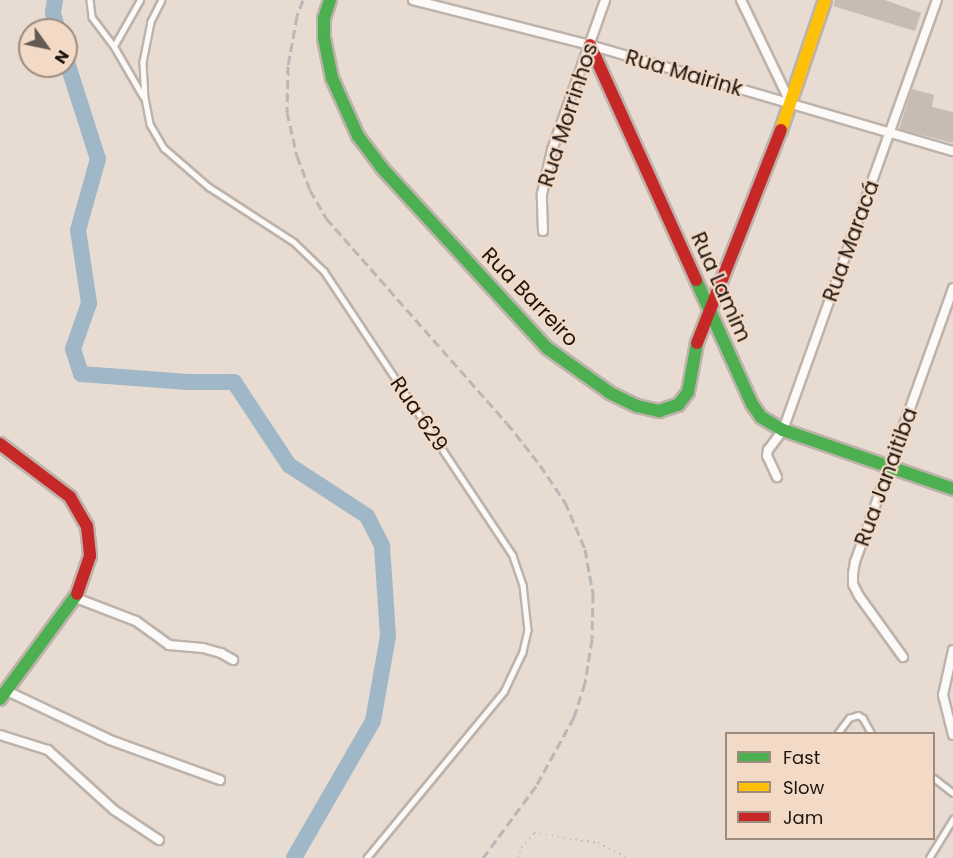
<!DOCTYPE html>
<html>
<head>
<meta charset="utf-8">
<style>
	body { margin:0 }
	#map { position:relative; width:953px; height:858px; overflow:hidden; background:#e8dbd1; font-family:Poppins,sans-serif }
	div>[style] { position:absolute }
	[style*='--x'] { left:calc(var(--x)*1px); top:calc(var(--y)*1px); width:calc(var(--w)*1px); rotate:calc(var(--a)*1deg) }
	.river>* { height:16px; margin:-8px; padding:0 8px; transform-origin:8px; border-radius:8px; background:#a0b7c7 }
	.building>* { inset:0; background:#c6bcb4 }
	.path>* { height:1.5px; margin-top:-0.75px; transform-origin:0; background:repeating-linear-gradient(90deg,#c2bebb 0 1.5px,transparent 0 6px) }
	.roads { filter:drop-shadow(2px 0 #bdb3ab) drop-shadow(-2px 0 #bdb3ab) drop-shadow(0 2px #bdb3ab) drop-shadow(0 -2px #bdb3ab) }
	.lane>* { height:4.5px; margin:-2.25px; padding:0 2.25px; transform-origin:2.25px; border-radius:2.25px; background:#fcfaf8 }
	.street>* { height:8px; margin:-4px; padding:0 4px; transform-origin:4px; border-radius:4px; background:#fcfaf8 }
	.fast>* { height:12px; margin:-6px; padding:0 6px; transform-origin:6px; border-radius:6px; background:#4caf50 }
	.slow>* { height:12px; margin:-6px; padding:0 6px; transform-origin:6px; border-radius:6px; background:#ffc107 }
	.jam>* { height:12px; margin:-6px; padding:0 6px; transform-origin:6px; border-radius:6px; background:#c62828 }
	.rail>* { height:3px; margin-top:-1.5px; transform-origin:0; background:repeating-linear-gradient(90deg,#bbb7b5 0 9px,transparent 0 13.5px) }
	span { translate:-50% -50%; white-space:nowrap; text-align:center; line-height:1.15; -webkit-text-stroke:4.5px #f2dac7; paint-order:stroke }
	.street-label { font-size:21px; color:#1d150e }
	.legend { position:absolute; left:725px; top:732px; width:210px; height:108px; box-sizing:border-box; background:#f2dac7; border:2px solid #9d8b7d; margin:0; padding:8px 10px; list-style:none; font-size:18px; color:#1d150e }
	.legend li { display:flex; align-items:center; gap:12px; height:30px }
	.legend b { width:30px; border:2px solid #9d8b7d }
	.north { position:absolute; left:18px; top:18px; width:60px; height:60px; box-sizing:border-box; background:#f2dac7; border:2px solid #9d8b7d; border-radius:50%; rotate:123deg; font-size:16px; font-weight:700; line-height:24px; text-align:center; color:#1d150e }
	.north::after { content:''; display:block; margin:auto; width:21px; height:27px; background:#645a52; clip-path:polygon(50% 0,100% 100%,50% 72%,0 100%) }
</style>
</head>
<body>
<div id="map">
	<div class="river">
		<i style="--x:55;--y:0;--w:13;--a:99"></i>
		<i style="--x:53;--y:13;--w:18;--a:74"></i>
		<i style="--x:66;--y:59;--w:105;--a:72.3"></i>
		<i style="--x:98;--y:159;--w:74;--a:105.7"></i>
		<i style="--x:78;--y:230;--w:74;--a:81.4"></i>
		<i style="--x:89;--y:303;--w:49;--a:109.2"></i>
		<i style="--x:73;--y:349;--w:26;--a:72"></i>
		<i style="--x:81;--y:374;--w:107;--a:4.3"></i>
		<i style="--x:188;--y:382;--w:46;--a:0"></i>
		<i style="--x:234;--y:382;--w:100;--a:56.5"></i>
		<i style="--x:289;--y:465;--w:93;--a:33.2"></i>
		<i style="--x:367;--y:516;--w:34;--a:63"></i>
		<i style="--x:382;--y:546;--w:90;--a:86.2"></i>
		<i style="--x:388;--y:636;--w:86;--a:100"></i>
		<i style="--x:373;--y:721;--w:158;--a:120"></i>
	</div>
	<div class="building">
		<i style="clip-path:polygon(835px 0,885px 0,921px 13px,915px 31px,833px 6px)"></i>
		<i style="clip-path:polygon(912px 89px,934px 95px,932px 107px,953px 112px,953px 143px,899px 129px)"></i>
	</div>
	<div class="path">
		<i style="--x:518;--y:858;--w:10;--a:-73"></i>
		<i style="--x:521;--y:848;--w:20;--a:-49"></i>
		<i style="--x:534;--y:833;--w:65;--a:8.9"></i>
		<i style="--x:598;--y:843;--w:34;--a:27"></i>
	</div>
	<div class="roads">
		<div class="lane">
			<i style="--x:90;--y:0;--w:17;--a:83"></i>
			<i style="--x:92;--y:17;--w:36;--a:53"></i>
			<i style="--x:114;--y:46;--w:58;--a:59.9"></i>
			<i style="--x:162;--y:0;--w:25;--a:117"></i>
			<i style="--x:151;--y:22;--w:41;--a:101.3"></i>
			<i style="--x:143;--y:62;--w:36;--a:87"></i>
			<i style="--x:145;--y:98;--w:26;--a:79"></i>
			<i style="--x:150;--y:124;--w:28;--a:60"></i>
			<i style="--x:164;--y:148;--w:60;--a:40.9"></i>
			<i style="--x:209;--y:187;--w:101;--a:32.9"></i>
			<i style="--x:294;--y:242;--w:42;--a:44"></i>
			<i style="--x:324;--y:271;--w:342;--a:56.4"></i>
			<i style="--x:513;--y:556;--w:31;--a:71"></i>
			<i style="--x:523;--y:585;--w:45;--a:83.7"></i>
			<i style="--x:528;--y:630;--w:23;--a:103"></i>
			<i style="--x:523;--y:652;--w:44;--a:115.4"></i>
			<i style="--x:504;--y:692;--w:215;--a:129.5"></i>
			<i style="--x:114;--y:46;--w:53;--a:-60.5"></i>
			<i style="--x:837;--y:734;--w:20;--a:-53"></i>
			<i style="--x:849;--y:718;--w:9;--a:-18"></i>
			<i style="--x:858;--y:715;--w:6;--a:31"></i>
			<i style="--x:863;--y:718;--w:18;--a:61"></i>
			<i style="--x:934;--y:778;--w:24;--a:38"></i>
			<i style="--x:929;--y:858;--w:46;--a:-58.4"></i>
		</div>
		<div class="street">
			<i style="--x:413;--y:0;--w:183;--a:14.3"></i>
			<i style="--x:590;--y:45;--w:378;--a:16.3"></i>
			<i style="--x:741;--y:0;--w:115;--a:64.3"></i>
			<i style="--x:543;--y:231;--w:37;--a:-92"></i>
			<i style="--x:542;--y:194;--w:45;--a:-77.2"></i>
			<i style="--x:552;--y:150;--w:159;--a:-70.5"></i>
			<i style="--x:777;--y:477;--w:23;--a:-115"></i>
			<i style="--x:767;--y:456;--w:6;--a:-81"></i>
			<i style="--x:768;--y:450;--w:25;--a:-53"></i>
			<i style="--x:783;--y:430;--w:457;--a:-70.3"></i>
			<i style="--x:76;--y:598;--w:64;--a:21"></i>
			<i style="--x:136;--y:621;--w:41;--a:36"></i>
			<i style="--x:169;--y:645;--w:34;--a:5"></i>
			<i style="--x:203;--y:648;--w:19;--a:16"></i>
			<i style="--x:221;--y:653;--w:14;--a:30"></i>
			<i style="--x:953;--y:650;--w:46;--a:102.5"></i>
			<i style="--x:943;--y:695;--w:41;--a:76"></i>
			<i style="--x:903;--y:657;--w:75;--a:-125.8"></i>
			<i style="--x:859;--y:596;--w:13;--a:-117"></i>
			<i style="--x:853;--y:584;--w:10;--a:-90"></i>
			<i style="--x:853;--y:574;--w:12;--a:-81"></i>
			<i style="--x:855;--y:562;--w:291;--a:-70.3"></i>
			<i style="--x:7;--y:691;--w:114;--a:25.4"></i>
			<i style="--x:110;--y:740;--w:117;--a:20"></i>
			<i style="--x:0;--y:735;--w:50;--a:17.4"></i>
			<i style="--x:48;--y:750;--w:89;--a:42.3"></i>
			<i style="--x:114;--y:810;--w:54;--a:33.7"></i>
		</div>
		<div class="fast">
			<i style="--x:330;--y:0;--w:20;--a:108"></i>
			<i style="--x:324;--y:19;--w:19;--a:90"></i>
			<i style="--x:324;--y:38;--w:41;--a:78.7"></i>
			<i style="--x:332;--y:78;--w:64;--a:65.9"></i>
			<i style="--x:358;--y:136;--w:40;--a:53"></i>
			<i style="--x:382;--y:168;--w:244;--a:47.5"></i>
			<i style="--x:547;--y:348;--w:77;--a:35.5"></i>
			<i style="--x:610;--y:393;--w:30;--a:26"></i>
			<i style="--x:637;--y:406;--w:23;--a:13"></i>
			<i style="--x:659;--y:411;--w:20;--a:-18"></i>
			<i style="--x:678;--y:405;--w:16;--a:-52"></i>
			<i style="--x:688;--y:392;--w:50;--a:-79.6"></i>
			<i style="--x:696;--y:280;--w:136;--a:65.7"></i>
			<i style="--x:752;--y:404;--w:16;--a:55"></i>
			<i style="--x:761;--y:417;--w:26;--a:31"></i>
			<i style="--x:783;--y:430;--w:180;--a:19.1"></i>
			<i style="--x:0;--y:699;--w:130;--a:-53.7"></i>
		</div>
		<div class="slow">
			<i style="--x:781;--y:130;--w:137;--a:-71.3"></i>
		</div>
		<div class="jam">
			<i style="--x:590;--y:45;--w:258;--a:65.7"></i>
			<i style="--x:697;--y:343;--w:229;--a:-68.5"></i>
			<i style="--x:0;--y:444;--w:88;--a:37.1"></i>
			<i style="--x:70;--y:497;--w:34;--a:60"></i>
			<i style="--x:87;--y:526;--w:30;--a:84"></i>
			<i style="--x:90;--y:556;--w:40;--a:108.9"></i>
		</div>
	</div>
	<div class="rail">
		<i style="--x:303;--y:0;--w:17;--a:111"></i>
		<i style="--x:297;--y:16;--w:51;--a:100.2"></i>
		<i style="--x:288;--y:66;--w:46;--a:91.2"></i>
		<i style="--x:287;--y:112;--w:45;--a:77.2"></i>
		<i style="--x:297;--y:156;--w:36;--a:69"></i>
		<i style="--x:310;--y:190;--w:32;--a:60"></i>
		<i style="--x:326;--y:218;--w:273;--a:48.6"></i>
		<i style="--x:507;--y:423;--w:53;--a:51.8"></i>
		<i style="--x:540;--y:465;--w:45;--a:56"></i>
		<i style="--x:565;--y:502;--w:51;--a:66.9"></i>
		<i style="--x:585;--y:549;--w:46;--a:79.9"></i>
		<i style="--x:593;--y:594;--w:45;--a:91.3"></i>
		<i style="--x:592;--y:639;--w:45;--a:99"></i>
		<i style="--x:585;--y:683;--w:36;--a:108"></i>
		<i style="--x:574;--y:717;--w:79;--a:118.8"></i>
		<i style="--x:536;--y:786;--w:89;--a:126.4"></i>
	</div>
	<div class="street-label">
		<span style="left:684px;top:73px;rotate:16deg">Rua Mairink</span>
		<span style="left:568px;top:115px;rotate:-72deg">Rua Morrinhos</span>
		<span style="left:851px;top:241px;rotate:-70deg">Rua Maracá</span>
		<span style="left:721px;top:287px;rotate:66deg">Rua Lamim</span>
		<span style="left:530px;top:297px;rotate:46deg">Rua Barreiro</span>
		<span style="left:419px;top:414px;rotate:56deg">Rua 629</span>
		<span style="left:886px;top:477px;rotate:-70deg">Rua Janaitiba</span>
	</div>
	<ul class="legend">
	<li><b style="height:8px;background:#4caf50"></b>Fast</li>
	<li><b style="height:8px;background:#ffc107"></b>Slow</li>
	<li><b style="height:8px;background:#c62828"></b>Jam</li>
	</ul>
	<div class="north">N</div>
</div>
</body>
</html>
